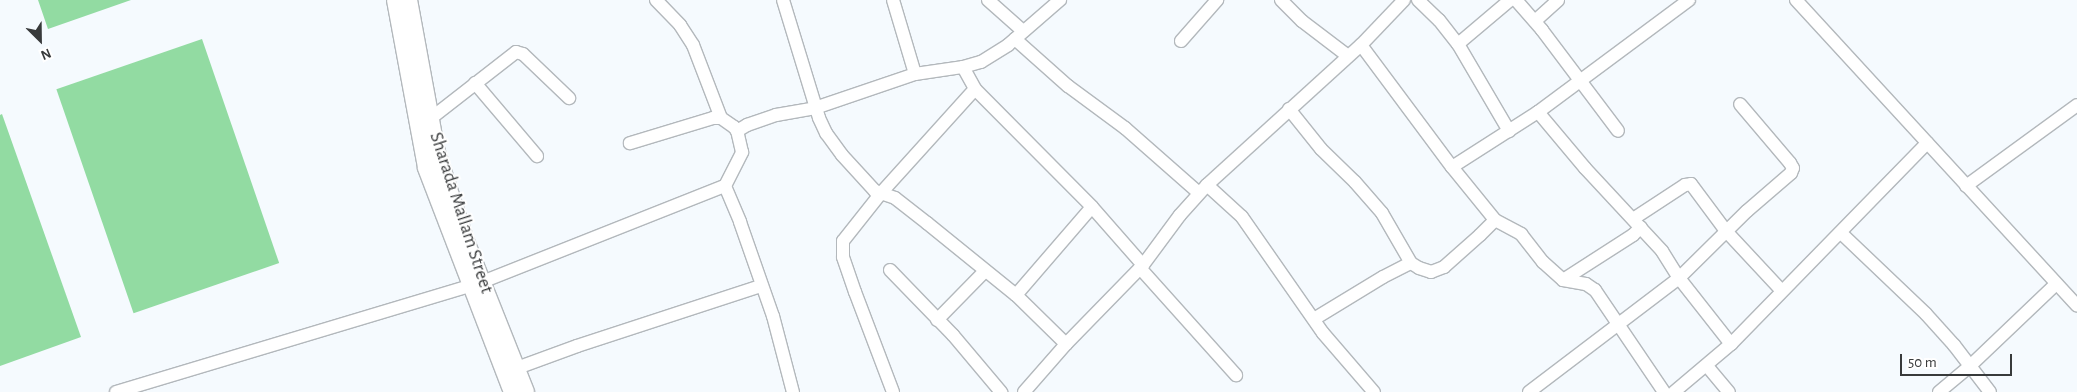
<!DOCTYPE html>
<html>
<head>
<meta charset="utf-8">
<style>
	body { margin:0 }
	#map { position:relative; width:2077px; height:392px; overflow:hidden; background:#f5fafe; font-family:"Alegreya Sans",sans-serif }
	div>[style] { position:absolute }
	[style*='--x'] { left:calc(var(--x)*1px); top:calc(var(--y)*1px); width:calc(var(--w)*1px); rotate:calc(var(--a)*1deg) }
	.green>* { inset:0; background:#92dba2; transform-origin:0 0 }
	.roads { filter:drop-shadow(1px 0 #b3b8bc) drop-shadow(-1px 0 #b3b8bc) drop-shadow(0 1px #b3b8bc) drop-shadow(0 -1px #b3b8bc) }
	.minor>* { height:12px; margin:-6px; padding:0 6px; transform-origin:6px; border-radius:6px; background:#fff }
	.tertiary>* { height:16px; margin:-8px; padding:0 8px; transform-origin:8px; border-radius:8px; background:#fff }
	span { translate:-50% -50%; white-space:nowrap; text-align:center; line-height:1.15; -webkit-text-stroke:4px #fff; paint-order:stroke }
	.street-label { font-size:19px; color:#383a3b }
	.north { position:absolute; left:15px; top:15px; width:50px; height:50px; -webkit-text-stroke:4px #fff; paint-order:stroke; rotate:157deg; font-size:14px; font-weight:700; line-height:20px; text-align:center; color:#383a3b }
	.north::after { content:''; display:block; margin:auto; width:18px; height:22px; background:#383a3b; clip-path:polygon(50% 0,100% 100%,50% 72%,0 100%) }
	.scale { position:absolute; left:1900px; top:354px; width:112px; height:22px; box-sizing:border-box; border:2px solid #383a3b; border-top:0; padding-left:6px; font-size:15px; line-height:18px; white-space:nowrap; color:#383a3b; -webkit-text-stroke:4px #fff; paint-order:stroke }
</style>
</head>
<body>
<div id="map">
	<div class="green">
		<i style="clip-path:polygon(38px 0,131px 0,48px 29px)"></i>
		<i style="left:202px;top:39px;width:237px;height:154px;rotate:71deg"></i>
		<i style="clip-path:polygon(2px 114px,81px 337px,0 366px,0 115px)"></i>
	</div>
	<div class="roads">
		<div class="minor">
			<i style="--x:656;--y:0;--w:35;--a:46"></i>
			<i style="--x:680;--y:25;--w:24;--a:57"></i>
			<i style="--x:693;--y:45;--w:78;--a:69"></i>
			<i style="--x:783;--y:0;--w:123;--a:73"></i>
			<i style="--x:819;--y:118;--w:17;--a:65"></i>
			<i style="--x:826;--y:133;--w:27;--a:54"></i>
			<i style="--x:842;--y:155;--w:49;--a:47.5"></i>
			<i style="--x:875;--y:191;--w:21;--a:19"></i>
			<i style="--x:895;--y:198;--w:41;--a:38"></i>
			<i style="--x:927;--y:223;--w:114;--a:39"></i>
			<i style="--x:1016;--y:295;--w:70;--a:44.4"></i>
			<i style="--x:893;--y:0;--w:77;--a:73.4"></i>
			<i style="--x:988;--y:0;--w:47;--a:41.5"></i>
			<i style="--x:1281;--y:0;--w:30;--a:45"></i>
			<i style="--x:1302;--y:21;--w:58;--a:37.3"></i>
			<i style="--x:1418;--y:0;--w:29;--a:44"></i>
			<i style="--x:1439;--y:20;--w:31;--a:52"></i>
			<i style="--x:1458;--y:44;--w:101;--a:59.6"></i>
			<i style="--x:1516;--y:0;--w:40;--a:49"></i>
			<i style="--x:1542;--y:30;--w:126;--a:53"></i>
			<i style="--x:1796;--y:0;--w:415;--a:47.4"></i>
			<i style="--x:1535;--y:21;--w:31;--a:-42"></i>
			<i style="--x:1015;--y:39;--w:71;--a:41.6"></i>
			<i style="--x:1068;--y:86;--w:71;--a:36.4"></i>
			<i style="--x:1125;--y:128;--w:98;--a:41.3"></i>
			<i style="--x:1181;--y:41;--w:55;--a:-48.7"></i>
			<i style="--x:1458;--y:44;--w:68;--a:-40.2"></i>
			<i style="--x:1361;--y:45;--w:152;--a:53.3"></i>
			<i style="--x:1452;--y:167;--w:68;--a:50.9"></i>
			<i style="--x:1495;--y:220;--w:30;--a:28"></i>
			<i style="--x:1521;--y:234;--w:36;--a:52"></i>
			<i style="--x:1543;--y:262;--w:27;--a:42"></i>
			<i style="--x:1563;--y:280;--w:23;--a:10"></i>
			<i style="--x:1586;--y:284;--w:11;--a:34"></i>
			<i style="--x:1595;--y:290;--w:123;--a:55.9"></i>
			<i style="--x:963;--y:67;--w:25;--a:61"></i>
			<i style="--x:975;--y:89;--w:166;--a:45.2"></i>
			<i style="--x:1092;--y:207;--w:77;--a:48.7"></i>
			<i style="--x:475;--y:83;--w:96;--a:49.7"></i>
			<i style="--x:1289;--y:109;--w:51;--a:51.3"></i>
			<i style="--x:1321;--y:149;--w:47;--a:44.1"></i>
			<i style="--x:1355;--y:182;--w:41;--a:48.9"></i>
			<i style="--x:1382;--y:213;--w:58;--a:59.9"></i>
			<i style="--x:1411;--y:263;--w:9;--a:32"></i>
			<i style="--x:1419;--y:268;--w:13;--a:18"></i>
			<i style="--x:1431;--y:272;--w:14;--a:-21"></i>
			<i style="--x:1444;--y:267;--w:48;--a:-41.6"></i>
			<i style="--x:1480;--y:235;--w:21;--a:-45"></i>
			<i style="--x:1538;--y:112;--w:73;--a:50"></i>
			<i style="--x:1585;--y:168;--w:113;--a:47.1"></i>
			<i style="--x:1662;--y:251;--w:32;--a:58"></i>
			<i style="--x:1679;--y:278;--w:84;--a:51.8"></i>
			<i style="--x:430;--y:119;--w:109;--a:-37.9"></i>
			<i style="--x:516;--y:52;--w:7;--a:16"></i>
			<i style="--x:523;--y:54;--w:64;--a:43.7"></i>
			<i style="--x:737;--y:131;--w:12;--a:-31"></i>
			<i style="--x:747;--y:125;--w:31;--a:-19"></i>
			<i style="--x:776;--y:115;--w:40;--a:-10"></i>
			<i style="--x:815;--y:108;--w:106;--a:-18.8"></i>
			<i style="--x:915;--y:74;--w:49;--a:-8.3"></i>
			<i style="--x:963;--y:67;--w:19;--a:-16"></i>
			<i style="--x:981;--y:62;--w:32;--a:-32"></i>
			<i style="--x:1008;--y:45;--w:69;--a:-40.9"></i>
			<i style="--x:1452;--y:167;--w:102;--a:-32.6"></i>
			<i style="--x:1538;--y:112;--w:188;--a:-36.6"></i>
			<i style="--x:1207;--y:185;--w:47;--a:42.4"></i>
			<i style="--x:1242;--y:217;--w:141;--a:55.1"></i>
			<i style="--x:1323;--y:333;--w:78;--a:49.2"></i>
			<i style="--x:725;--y:186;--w:39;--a:67"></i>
			<i style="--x:740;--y:222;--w:100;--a:70.7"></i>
			<i style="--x:773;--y:316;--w:79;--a:75.3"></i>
			<i style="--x:1966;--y:186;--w:137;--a:-36.1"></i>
			<i style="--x:1633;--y:219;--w:62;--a:-33.2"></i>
			<i style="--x:1685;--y:185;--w:6;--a:-9"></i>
			<i style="--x:1691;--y:184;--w:59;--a:53.3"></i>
			<i style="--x:1726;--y:231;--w:82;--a:47"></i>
			<i style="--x:1841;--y:233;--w:117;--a:43.6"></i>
			<i style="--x:1926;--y:314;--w:42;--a:47.9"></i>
			<i style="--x:1954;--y:345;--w:59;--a:52.5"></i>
			<i style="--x:1140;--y:268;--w:144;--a:48.1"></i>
			<i style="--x:890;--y:270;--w:91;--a:45.9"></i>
			<i style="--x:953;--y:335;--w:75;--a:49.9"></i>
			<i style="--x:1563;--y:280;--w:83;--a:-32.7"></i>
			<i style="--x:1633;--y:235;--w:11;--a:-45"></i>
			<i style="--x:482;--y:282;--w:261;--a:-21.6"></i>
			<i style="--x:725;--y:186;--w:38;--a:-63"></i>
			<i style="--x:742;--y:152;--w:22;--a:-103"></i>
			<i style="--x:737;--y:131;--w:5;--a:-127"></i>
			<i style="--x:734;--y:127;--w:16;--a:-145"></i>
			<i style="--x:721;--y:118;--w:8;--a:180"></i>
			<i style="--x:713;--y:118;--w:87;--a:163.2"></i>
			<i style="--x:1016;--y:295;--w:116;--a:-49.2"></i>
			<i style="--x:1314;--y:319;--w:81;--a:-31.3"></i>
			<i style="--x:1383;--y:277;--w:31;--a:-27"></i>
			<i style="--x:937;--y:320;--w:69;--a:-45.6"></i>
			<i style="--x:1707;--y:366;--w:34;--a:50"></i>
			<i style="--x:517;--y:368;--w:64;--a:-20.1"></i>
			<i style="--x:577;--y:346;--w:194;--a:-18.1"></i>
			<i style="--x:116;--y:392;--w:370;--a:-16.7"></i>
			<i style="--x:893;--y:392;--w:107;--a:-110.8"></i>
			<i style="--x:855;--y:292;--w:37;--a:-109"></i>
			<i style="--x:843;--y:257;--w:16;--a:-90"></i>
			<i style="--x:843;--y:241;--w:61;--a:-51.6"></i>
			<i style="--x:881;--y:193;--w:140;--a:-47.9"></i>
			<i style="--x:1024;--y:392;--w:64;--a:-48.8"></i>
			<i style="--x:1066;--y:344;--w:110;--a:-45.7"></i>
			<i style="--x:1143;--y:265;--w:62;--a:-53.5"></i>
			<i style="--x:1180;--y:215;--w:40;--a:-48"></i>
			<i style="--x:1207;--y:185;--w:208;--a:-42.3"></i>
			<i style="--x:1361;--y:45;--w:62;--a:-46.3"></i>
			<i style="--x:1529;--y:392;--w:188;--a:-37.2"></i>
			<i style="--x:1679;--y:278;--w:95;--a:-44.6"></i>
			<i style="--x:1747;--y:211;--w:58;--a:-40.8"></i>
			<i style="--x:1791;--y:173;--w:5;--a:-68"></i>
			<i style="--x:1793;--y:168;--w:6;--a:-121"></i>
			<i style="--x:1790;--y:163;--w:77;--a:-130.3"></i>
			<i style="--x:1674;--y:392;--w:75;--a:-40.1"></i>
			<i style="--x:1731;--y:344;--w:281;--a:-45.7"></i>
			<i style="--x:1939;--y:392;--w:40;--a:-40"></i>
			<i style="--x:1970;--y:366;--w:119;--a:-43.6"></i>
		</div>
		<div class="tertiary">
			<i style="--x:395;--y:0;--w:171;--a:79.5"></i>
			<i style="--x:426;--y:168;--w:240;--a:69"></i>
			<i style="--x:409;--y:0;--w:155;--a:79.6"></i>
			<i style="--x:437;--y:152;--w:94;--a:72"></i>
			<i style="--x:466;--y:241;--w:162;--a:68.3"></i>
		</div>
	</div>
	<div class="street-label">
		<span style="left:461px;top:213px;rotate:72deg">Sharada Mallam Street</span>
	</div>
	<div class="north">N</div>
	<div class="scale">50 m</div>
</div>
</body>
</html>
